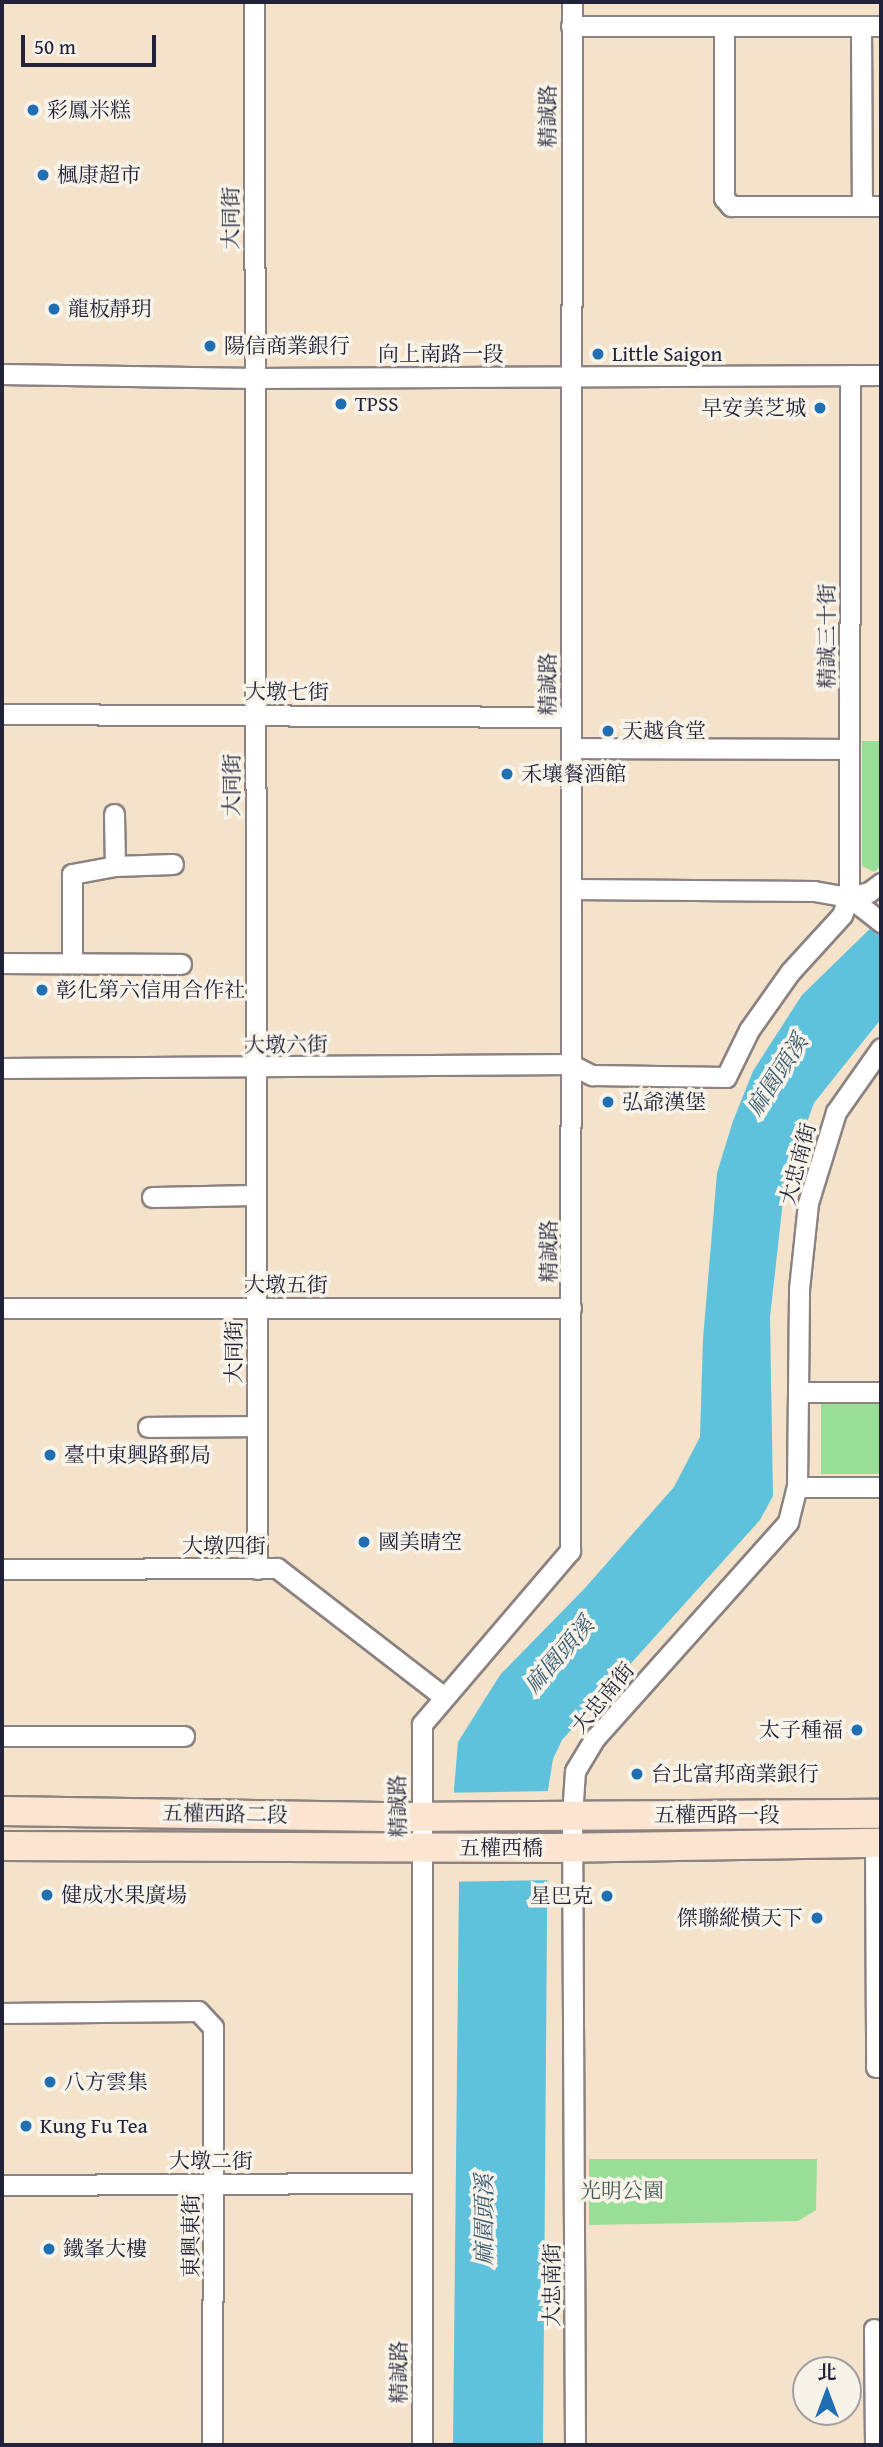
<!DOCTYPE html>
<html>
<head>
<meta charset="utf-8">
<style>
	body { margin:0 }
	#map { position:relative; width:883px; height:2447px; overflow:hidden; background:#f4e3ca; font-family:"Gentium Book Plus","Noto Serif TC",serif }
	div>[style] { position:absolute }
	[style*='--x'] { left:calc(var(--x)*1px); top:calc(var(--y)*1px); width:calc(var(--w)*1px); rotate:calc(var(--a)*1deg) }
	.green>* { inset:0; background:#99de96; transform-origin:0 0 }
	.water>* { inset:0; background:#5ec2dc }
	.pier>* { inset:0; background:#f4e3ca; transform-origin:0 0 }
	.roads { filter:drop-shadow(2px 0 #8b8282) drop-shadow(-2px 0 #8b8282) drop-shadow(0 2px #8b8282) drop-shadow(0 -2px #8b8282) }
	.minor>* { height:19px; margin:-9.5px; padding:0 9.5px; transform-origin:9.5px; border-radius:9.5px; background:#fff }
	.secondary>* { height:28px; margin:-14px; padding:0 14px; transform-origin:14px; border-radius:14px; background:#fce5d0 }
	.dots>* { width:19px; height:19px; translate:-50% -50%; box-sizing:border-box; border:4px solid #f7f3e8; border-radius:50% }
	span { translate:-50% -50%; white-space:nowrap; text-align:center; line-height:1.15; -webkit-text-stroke:7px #f7f3e8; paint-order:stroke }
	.poi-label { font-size:21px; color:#22223b }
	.left { translate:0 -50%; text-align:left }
	.right { translate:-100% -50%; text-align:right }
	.street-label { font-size:21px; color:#22223b }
	.park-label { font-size:21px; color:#465a56 }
	.water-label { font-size:23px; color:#375a73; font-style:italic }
	.frame { position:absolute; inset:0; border:4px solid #22223b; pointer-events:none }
	.north { position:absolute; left:792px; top:2356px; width:70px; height:70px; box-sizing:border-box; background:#f7f3e8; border:2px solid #a29fa3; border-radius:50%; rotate:0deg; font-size:19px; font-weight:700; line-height:28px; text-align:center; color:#22223b }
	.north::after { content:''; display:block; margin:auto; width:24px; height:32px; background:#1f6fb2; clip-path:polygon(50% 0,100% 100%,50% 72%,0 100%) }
	.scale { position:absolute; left:21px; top:35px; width:135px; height:32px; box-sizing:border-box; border:4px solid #22223b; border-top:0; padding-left:9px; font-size:21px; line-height:24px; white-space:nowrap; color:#22223b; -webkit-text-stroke:5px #f7f3e8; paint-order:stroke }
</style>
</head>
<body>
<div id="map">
	<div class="green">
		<i style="clip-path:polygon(862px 741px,881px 741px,881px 866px,874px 872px,862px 866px)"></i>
		<i style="left:881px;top:1401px;width:73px;height:60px;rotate:90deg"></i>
		<i style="clip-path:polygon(589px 2159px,817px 2159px,816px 2210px,798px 2221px,589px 2225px)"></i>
	</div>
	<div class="water">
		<i style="clip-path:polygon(881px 918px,881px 1019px,814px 1103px,785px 1183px,770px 1317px,773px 1496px,760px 1520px,562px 1740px,553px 1759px,548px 1790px,543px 2445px,453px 2445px,459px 1881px,454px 1789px,458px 1742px,500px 1675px,585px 1588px,674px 1487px,700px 1437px,703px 1339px,717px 1173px,733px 1121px,753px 1071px,802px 995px)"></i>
	</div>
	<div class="pier">
		<i style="left:550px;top:1791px;width:89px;height:98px;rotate:89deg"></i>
	</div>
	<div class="roads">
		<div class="minor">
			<i style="--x:254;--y:2;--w:1567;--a:89.89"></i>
			<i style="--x:571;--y:26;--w:310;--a:0"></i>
			<i style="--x:724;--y:26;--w:172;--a:90"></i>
			<i style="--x:724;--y:198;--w:11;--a:49"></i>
			<i style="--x:731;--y:206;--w:150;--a:0"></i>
			<i style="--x:861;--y:26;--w:180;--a:89.7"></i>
			<i style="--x:2;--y:374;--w:253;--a:0.9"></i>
			<i style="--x:255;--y:378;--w:626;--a:-0.27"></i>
			<i style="--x:2;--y:714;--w:569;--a:0.3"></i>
			<i style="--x:571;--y:748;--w:278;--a:0.2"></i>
			<i style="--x:114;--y:814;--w:52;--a:88.9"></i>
			<i style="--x:571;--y:889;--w:243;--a:0.5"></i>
			<i style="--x:814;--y:891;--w:36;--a:10"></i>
			<i style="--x:849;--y:897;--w:41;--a:38"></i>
			<i style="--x:849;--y:897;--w:21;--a:-14"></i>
			<i style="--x:869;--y:892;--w:15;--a:-37"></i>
			<i style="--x:2;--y:963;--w:179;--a:0.3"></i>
			<i style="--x:72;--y:963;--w:89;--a:-90"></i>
			<i style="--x:72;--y:874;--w:44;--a:-10.5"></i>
			<i style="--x:115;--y:866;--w:58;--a:-2"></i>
			<i style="--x:2;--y:1068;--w:568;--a:-0.4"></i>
			<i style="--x:570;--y:1064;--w:25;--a:27"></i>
			<i style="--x:592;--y:1075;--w:134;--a:0.9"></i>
			<i style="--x:726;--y:1077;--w:52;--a:-63.9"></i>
			<i style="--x:749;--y:1030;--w:71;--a:-54.7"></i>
			<i style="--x:790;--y:972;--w:77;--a:-47.6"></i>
			<i style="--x:842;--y:915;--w:19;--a:-69"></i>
			<i style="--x:849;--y:897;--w:522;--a:-89.89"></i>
			<i style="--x:152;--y:1197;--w:104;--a:-1.1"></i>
			<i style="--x:2;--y:1308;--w:569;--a:0"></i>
			<i style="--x:799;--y:1392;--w:82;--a:0"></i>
			<i style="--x:148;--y:1427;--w:109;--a:-0.5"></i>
			<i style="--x:797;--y:1487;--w:84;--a:0"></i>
			<i style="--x:2;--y:1569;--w:275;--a:-0.2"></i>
			<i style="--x:277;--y:1568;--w:211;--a:37.7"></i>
			<i style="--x:2;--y:1736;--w:182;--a:0"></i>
			<i style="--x:875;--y:1844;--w:223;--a:89.7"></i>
			<i style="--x:876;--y:2067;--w:5;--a:0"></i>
			<i style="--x:2;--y:2013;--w:196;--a:-0.6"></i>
			<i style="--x:198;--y:2011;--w:22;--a:47"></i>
			<i style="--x:213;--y:2027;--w:418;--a:90.1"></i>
			<i style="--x:2;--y:2185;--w:419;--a:-0.3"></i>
			<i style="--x:874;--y:2329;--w:116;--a:89.5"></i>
			<i style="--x:422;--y:2445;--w:721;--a:-90"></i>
			<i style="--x:422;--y:1724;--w:228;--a:-49.5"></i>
			<i style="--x:570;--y:1551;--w:1549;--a:-89.93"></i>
			<i style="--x:575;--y:2445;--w:629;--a:-90.27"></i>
			<i style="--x:572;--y:1816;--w:45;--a:-86.2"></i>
			<i style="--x:575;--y:1771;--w:39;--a:-59"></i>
			<i style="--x:595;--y:1738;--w:290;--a:-48.2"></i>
			<i style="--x:788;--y:1522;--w:36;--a:-76"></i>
			<i style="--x:797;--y:1487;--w:198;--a:-89.4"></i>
			<i style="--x:799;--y:1289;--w:86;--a:-84"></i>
			<i style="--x:808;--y:1203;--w:95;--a:-72.9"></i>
			<i style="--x:836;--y:1112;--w:78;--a:-54.9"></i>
		</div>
		<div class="secondary">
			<i style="--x:2;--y:1811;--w:397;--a:0.9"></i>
			<i style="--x:399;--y:1817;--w:482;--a:-0.4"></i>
			<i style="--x:2;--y:1846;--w:551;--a:0.21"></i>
			<i style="--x:553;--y:1848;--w:328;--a:-0.9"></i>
		</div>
	</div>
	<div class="dots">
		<i style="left:33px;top:110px;background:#1f6fb2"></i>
		<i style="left:43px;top:175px;background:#1f6fb2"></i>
		<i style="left:54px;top:309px;background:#1f6fb2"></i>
		<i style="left:210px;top:346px;background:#1f6fb2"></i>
		<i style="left:598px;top:354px;background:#1f6fb2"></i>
		<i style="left:341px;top:404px;background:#1f6fb2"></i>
		<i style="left:820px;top:408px;background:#1f6fb2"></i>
		<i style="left:608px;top:731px;background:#1f6fb2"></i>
		<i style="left:507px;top:774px;background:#1f6fb2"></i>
		<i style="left:42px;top:990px;background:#1f6fb2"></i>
		<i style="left:608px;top:1102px;background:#1f6fb2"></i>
		<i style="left:50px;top:1455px;background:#1f6fb2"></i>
		<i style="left:364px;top:1542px;background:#1f6fb2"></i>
		<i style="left:857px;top:1730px;background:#1f6fb2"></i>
		<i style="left:637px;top:1774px;background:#1f6fb2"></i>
		<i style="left:47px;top:1895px;background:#1f6fb2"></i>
		<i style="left:607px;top:1896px;background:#1f6fb2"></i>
		<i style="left:817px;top:1918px;background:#1f6fb2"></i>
		<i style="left:50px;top:2082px;background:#1f6fb2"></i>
		<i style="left:26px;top:2126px;background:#1f6fb2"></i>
		<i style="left:49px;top:2249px;background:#1f6fb2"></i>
	</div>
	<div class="poi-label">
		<span class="left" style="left:47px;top:110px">彩鳳米糕</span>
		<span class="left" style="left:57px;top:175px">楓康超市</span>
		<span class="left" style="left:68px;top:309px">龍板靜玥</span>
		<span class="left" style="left:224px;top:346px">陽信商業銀行</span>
		<span class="left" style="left:612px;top:354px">Little Saigon</span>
		<span class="left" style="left:355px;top:404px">TPSS</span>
		<span class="right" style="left:806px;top:408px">早安美芝城</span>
		<span class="left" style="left:622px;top:731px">天越食堂</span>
		<span class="left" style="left:521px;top:774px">禾壤餐酒館</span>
		<span class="left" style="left:56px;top:990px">彰化第六信用合作社</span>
		<span class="left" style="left:622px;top:1102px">弘爺漢堡</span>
		<span class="left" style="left:64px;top:1455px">臺中東興路郵局</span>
		<span class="left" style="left:378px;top:1542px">國美晴空</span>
		<span class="right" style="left:843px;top:1730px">太子種福</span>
		<span class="left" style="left:651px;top:1774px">台北富邦商業銀行</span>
		<span class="left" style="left:61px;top:1895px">健成水果廣場</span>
		<span class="right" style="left:593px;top:1896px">星巴克</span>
		<span class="right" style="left:803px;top:1918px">傑聯縱橫天下</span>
		<span class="left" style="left:64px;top:2082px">八方雲集</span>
		<span class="left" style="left:40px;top:2126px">Kung Fu Tea</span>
		<span class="left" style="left:63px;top:2249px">鐵峯大樓</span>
	</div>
	<div class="street-label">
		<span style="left:548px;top:116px;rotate:-90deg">精誠路</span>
		<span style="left:231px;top:218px;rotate:-90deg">大同街</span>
		<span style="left:441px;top:354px">向上南路一段</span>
		<span style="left:827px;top:636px;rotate:-90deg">精誠三十街</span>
		<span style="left:548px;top:684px;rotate:-90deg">精誠路</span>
		<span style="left:287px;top:692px">大墩七街</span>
		<span style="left:232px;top:785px;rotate:-90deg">大同街</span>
		<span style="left:286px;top:1045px;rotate:-1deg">大墩六街</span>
		<span style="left:798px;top:1164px;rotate:-75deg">大忠南街</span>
		<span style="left:549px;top:1251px;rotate:-90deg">精誠路</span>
		<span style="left:286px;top:1285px">大墩五街</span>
		<span style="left:234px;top:1352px;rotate:-90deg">大同街</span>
		<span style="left:224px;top:1546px">大墩四街</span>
		<span style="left:603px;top:1698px;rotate:-50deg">大忠南街</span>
		<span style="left:398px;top:1806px;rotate:-91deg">精誠路</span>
		<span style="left:225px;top:1814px;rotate:1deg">五權西路二段</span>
		<span style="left:717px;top:1815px">五權西路一段</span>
		<span style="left:501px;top:1848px">五權西橋</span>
		<span style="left:211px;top:2161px">大墩二街</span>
		<span style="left:191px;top:2236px;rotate:-90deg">東興東街</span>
		<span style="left:552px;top:2285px;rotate:-90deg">大忠南街</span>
		<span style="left:399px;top:2372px;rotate:-90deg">精誠路</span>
	</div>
	<div class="park-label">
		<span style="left:622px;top:2191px">光明公園</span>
	</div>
	<div class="water-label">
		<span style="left:777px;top:1075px;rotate:-57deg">麻園頭溪</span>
		<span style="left:559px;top:1655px;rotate:-49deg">麻園頭溪</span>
		<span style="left:484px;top:2220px;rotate:-90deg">麻園頭溪</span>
	</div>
	<div class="frame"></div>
	<div class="north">北</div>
	<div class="scale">50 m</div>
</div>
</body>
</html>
